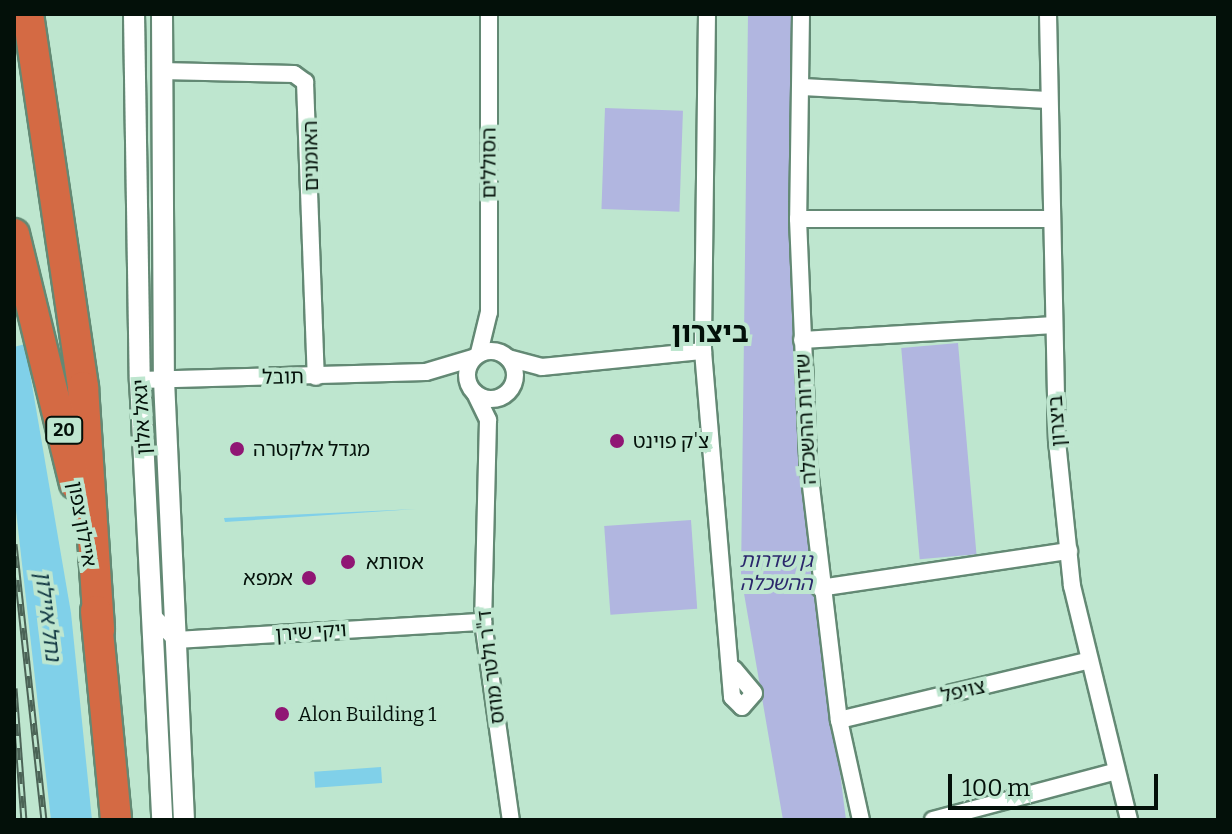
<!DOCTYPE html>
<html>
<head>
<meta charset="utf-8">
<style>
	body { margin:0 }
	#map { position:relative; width:1232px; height:834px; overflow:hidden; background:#bee6cf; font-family:Bitter,"Noto Sans Hebrew",serif }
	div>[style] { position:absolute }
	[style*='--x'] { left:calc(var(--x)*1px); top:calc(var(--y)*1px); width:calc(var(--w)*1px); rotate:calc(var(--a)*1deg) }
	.green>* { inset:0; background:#b1b6e0; transform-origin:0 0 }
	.water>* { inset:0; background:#80d0e9; transform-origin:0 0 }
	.roads { filter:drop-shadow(2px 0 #638974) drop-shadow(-2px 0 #638974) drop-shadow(0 2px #638974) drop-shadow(0 -2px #638974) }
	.minor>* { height:16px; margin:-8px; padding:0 8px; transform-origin:8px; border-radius:8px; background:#fff }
	.minor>.ring { margin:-8px; padding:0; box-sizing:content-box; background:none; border:16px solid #fff; border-radius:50% }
	.tertiary>* { height:20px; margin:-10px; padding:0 10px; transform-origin:10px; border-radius:10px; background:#fff }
	.motorway>* { height:30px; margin:-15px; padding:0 15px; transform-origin:15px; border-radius:15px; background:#d46a44 }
	.rail>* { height:7px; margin-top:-3.5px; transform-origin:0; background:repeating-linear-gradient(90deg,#bee6cf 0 12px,#4b6356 0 24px); box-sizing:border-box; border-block:2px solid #4b6356 }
	.dots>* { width:22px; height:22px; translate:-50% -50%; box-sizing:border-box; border:4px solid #bee6cf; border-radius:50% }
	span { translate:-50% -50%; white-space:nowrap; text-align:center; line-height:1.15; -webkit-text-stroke:8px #bee6cf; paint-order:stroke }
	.shield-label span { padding:2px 6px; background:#bee6cf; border:2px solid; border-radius:6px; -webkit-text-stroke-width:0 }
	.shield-label { font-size:18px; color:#031009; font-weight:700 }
	.street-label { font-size:20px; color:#031009 }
	.poi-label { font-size:20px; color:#031009 }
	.left { translate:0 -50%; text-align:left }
	.right { translate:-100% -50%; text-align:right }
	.park-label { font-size:20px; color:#2b276c; font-style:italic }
	.water-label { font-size:22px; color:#113742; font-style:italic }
	.district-label { font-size:28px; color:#031009; font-weight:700 }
	.frame { position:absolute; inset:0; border:16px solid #031009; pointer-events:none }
	.scale { position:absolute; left:948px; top:774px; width:210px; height:36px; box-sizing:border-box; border:4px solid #031009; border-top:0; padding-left:10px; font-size:24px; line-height:28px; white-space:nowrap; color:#031009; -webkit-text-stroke:6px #bee6cf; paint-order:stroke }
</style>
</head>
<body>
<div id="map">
	<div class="green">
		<i style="clip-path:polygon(748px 14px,793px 14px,801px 464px,846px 820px,783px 820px,741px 576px)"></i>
		<i style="left:605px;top:108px;width:78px;height:101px;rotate:2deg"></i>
		<i style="left:958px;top:343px;width:212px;height:57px;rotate:85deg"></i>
		<i style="left:691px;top:520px;width:89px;height:87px;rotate:86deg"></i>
	</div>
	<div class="water">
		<i style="clip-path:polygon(25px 344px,71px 613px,92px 820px,51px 820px,14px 493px,14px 347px)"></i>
		<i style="clip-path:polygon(416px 509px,225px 522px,224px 518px)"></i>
		<i style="left:381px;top:767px;width:16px;height:67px;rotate:86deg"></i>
	</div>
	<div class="roads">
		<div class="minor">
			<i style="--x:707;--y:14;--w:337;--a:90.7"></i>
			<i style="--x:703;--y:351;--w:347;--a:85.2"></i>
			<i style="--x:732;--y:697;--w:14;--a:45"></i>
			<i style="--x:742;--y:707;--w:18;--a:-49"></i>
			<i style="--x:754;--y:693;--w:31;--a:-130"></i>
			<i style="--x:801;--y:14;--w:205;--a:90.8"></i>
			<i style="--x:798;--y:219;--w:242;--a:87.6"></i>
			<i style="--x:808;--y:461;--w:261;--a:83.2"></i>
			<i style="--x:839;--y:720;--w:102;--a:77.6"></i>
			<i style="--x:1048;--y:14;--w:427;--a:88.8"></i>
			<i style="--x:1057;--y:441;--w:146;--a:84.1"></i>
			<i style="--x:1072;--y:586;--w:241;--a:76.3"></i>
			<i style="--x:161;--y:71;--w:133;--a:1.3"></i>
			<i style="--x:294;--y:74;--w:14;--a:36"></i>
			<i style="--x:305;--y:82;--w:295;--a:87.9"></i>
			<i style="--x:801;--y:87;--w:244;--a:3"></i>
			<i style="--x:798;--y:219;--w:250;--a:0"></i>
			<i style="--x:802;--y:340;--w:249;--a:-3.4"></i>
			<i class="ring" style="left:467px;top:351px;width:32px;height:32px"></i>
			<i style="--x:479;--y:353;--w:42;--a:-76.3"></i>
			<i style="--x:489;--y:312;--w:298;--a:-90"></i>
			<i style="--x:508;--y:358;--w:35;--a:15"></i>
			<i style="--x:542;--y:367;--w:162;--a:-5.7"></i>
			<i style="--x:140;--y:380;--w:286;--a:-1.6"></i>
			<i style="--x:426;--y:372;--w:49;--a:-16.6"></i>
			<i style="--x:475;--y:393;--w:30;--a:64"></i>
			<i style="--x:488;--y:420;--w:202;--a:91.4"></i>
			<i style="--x:483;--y:622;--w:200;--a:82"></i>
			<i style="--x:820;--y:588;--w:252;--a:-8.5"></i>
			<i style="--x:153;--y:616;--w:33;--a:46"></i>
			<i style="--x:176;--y:640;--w:308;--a:-3.4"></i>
			<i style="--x:839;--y:720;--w:255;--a:-13.4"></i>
			<i style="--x:933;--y:820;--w:186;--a:-14.9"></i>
		</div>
		<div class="tertiary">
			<i style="--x:134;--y:14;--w:366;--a:89.1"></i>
			<i style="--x:140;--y:380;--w:441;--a:87.1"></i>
			<i style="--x:162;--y:14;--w:366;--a:89.7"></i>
			<i style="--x:164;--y:380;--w:440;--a:87.4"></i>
		</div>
		<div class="motorway">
			<i style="--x:28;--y:14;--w:377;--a:81.6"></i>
			<i style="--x:83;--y:387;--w:243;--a:86.2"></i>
			<i style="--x:14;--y:234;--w:257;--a:76.3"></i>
			<i style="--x:96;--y:611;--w:210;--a:84.5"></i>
		</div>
	</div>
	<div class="rail">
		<i style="--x:14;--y:544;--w:278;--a:83.8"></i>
		<i style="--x:14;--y:688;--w:132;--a:85.7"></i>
	</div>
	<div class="dots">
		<i style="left:617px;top:441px;background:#901674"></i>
		<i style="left:237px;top:449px;background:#901674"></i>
		<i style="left:348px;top:562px;background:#901674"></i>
		<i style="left:309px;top:578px;background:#901674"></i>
		<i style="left:282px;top:714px;background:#901674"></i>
	</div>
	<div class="shield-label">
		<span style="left:64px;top:430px">20</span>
	</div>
	<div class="street-label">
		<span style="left:311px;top:156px;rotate:-91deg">האומנים</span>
		<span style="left:489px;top:163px;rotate:-90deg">הסוללים</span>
		<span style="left:283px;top:377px;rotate:-1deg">תובל</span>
		<span style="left:142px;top:417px;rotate:-93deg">יגאל אלון</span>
		<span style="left:806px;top:419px;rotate:-93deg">שדרות ההשכלה</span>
		<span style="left:1057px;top:421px;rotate:-94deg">ביצרון</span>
		<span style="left:82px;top:524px;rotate:80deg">איילון צפון</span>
		<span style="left:311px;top:632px;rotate:-4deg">ויקי שירן</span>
		<span style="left:491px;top:667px;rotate:-97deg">ד"ר ולטר מוזס</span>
		<span style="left:963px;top:691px;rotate:-13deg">צויפל</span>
	</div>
	<div class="poi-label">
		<span class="left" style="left:633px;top:441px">צ'ק פוינט</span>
		<span class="left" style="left:253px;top:449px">מגדל אלקטרה</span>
		<span class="left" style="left:366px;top:562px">אסותא</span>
		<span class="right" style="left:293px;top:578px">אמפא</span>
		<span class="left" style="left:298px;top:714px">Alon Building 1</span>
	</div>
	<div class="park-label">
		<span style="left:776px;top:572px">גן שדרות<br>ההשכלה</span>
	</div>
	<div class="water-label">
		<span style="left:48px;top:616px;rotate:83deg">נחל איילון</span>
	</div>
	<div class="district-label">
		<span style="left:710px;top:333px">ביצרון</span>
	</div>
	<div class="frame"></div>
	<div class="scale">100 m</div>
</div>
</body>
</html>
